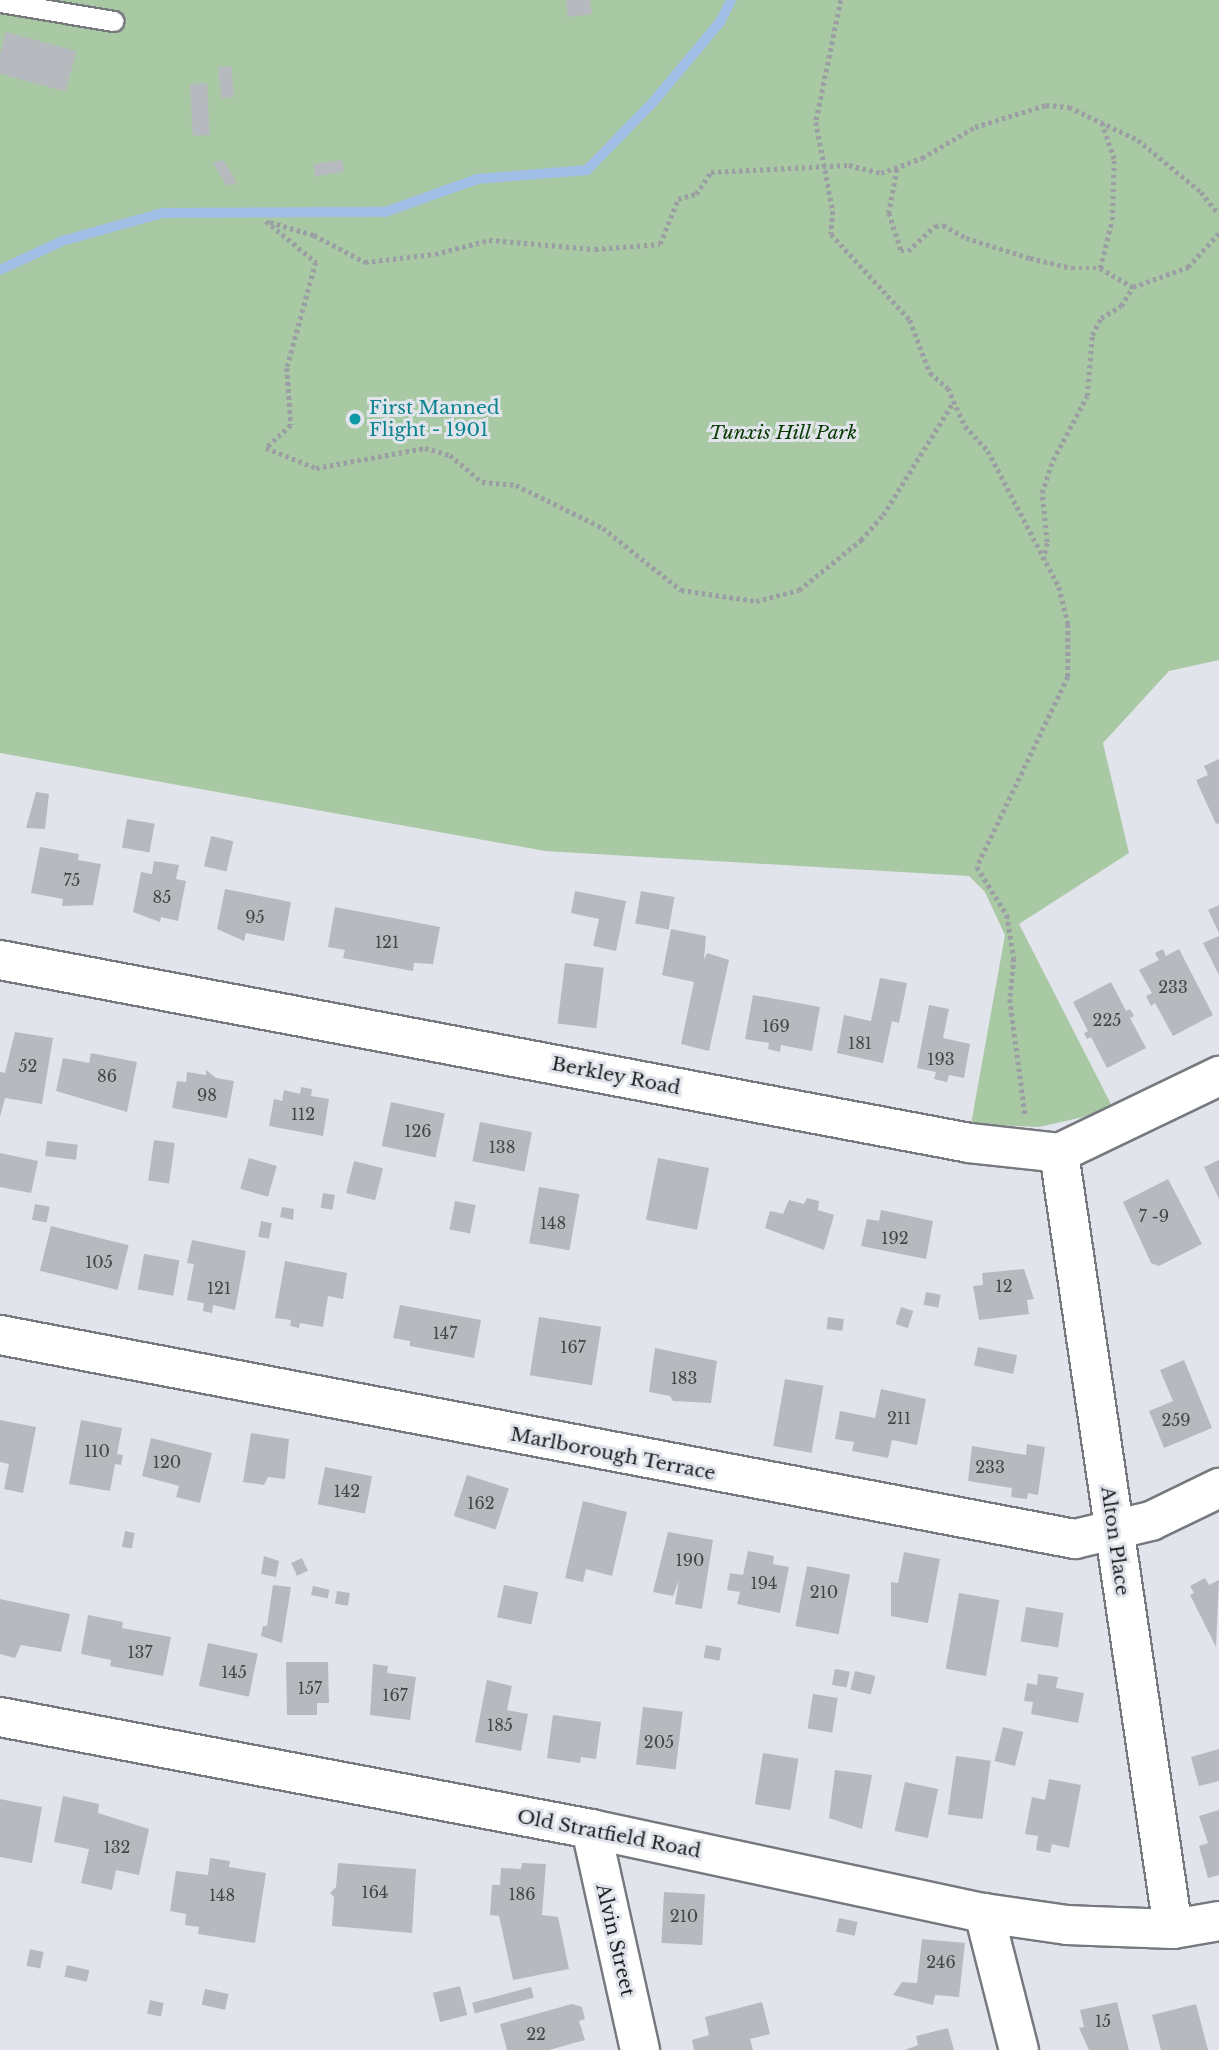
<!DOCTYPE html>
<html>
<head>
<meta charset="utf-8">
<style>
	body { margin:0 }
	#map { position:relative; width:1219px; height:2050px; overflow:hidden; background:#e1e5eb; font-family:"Libre Baskerville",serif }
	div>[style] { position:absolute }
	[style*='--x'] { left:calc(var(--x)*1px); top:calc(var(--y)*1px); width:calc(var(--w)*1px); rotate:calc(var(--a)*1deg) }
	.green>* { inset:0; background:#a9c8a4 }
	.stream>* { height:10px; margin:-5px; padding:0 5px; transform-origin:5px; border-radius:5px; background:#a1bee6 }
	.building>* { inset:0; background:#b6babf; transform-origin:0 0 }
	.path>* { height:4.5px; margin-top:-2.25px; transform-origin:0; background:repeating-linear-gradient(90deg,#9b9ea3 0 3.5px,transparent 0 7px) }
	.roads { filter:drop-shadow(2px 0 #767a7f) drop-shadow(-2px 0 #767a7f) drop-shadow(0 2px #767a7f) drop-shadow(0 -2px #767a7f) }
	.service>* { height:19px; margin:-9.5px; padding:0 9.5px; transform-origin:9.5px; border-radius:9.5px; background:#fff }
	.minor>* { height:38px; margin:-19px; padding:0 19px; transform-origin:19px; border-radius:19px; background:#fff }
	.dots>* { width:19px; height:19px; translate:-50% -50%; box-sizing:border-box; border:4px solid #e1e5eb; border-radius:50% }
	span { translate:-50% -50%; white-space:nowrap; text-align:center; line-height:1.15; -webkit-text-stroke:6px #e1e5eb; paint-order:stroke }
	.number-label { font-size:16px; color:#434648 }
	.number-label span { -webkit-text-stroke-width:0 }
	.culture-label { font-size:19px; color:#0d838f }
	.left { translate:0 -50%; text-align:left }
	.park-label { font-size:19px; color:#093904; font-style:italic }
	.street-label { font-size:19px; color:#1d1f21 }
</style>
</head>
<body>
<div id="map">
	<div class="green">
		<i style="clip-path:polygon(0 0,1219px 0,1219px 660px,1169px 671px,1103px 743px,1129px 853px,1019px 924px,1114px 1110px,1039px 1127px,971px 1124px,1005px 935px,985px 892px,969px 876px,545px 851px,0 753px)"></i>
	</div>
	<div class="stream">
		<i style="--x:0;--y:270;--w:68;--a:-25.1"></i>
		<i style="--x:62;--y:241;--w:104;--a:-15.6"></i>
		<i style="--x:162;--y:213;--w:223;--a:-0.3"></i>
		<i style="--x:385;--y:212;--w:98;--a:-19.7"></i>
		<i style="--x:477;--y:179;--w:110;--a:-4.7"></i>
		<i style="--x:587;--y:170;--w:96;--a:-45.8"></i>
		<i style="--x:654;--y:101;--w:103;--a:-50.1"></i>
		<i style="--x:720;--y:22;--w:25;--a:-63"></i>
	</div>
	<div class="building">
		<i style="clip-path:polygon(566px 0,590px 0,592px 14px,568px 17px)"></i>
		<i style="left:6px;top:32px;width:73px;height:42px;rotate:15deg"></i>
		<i style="left:231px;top:66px;width:31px;height:13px;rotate:84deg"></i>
		<i style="left:207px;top:83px;width:52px;height:17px;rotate:87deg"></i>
		<i style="clip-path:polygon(223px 160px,237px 183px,227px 186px,213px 163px)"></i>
		<i style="left:342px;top:160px;width:12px;height:29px;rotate:81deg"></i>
		<i style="clip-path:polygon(1219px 759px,1219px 823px,1216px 824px,1196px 780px,1208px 775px,1204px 766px)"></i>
		<i style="clip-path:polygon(36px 792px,49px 794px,45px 829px,26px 828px)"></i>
		<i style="left:127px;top:819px;width:28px;height:29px;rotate:10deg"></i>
		<i style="left:211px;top:836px;width:23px;height:31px;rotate:13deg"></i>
		<i style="clip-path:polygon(40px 847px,79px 854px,78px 860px,101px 864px,93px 905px,62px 906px,63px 899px,31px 893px)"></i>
		<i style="clip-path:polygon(154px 861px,179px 865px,176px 879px,186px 881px,178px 921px,161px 917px,160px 922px,133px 912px,141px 872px,152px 874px)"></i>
		<i style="clip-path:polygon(225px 889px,291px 902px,284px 941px,246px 933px,244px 941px,217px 929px)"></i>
		<i style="clip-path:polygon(575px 891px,626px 901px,616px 951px,593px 946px,599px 919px,571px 913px)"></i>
		<i style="left:641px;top:891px;width:34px;height:33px;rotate:10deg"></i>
		<i style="clip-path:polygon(1219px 905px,1219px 933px,1208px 910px)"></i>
		<i style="clip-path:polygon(335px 907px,440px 927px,433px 964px,414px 963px,413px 971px,343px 958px,345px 950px,328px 947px)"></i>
		<i style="clip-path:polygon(671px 929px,706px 936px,704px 960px,707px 953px,729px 960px,709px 1051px,681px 1044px,694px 982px,662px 975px)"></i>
		<i style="clip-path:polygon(1219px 936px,1219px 975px,1203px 943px)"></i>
		<i style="clip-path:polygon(1163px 949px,1166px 956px,1179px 949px,1213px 1015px,1173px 1036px,1155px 1003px,1151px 1006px,1146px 996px,1152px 993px,1139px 970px,1159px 960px,1155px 953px)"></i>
		<i style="left:565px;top:963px;width:39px;height:61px;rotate:7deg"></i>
		<i style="clip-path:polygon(880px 978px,907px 983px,899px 1023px,892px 1021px,883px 1063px,837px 1053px,844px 1015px,871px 1021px)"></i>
		<i style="clip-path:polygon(1111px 982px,1126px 1011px,1130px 1009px,1134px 1016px,1130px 1018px,1146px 1048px,1107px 1068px,1091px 1037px,1087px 1039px,1084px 1033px,1088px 1031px,1073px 1002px)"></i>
		<i style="clip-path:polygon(753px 995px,820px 1007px,812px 1051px,781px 1045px,780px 1052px,768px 1049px,769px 1043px,745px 1039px)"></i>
		<i style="clip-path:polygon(929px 1005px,949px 1009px,943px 1038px,970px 1044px,964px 1078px,949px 1075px,947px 1082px,934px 1079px,936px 1072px,917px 1068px)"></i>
		<i style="clip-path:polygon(15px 1032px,53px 1038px,42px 1104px,5px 1098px,0 1117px,0 1072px,5px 1073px)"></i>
		<i style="clip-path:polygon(91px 1053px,137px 1062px,127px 1112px,56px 1091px,63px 1058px,89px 1063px)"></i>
		<i style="clip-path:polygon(206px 1070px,216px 1078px,234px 1081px,227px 1118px,172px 1108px,177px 1081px,186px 1082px,187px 1072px,206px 1075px)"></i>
		<i style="clip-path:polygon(301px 1087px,312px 1089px,311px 1096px,329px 1099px,323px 1136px,269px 1126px,274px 1099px,282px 1101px,284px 1090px,300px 1094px)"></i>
		<i style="left:391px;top:1102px;width:55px;height:45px;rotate:12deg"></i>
		<i style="left:480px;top:1122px;width:53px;height:40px;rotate:11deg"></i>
		<i style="left:154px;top:1140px;width:21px;height:41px;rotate:8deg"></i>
		<i style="left:47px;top:1141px;width:31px;height:15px;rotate:7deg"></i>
		<i style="clip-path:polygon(0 1153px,38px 1161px,31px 1193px,0 1187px)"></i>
		<i style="left:249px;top:1158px;width:29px;height:32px;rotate:16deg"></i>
		<i style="left:658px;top:1158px;width:52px;height:63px;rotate:11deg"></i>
		<i style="clip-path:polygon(1219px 1160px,1219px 1199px,1204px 1167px)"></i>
		<i style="left:354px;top:1161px;width:30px;height:33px;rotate:14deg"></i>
		<i style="clip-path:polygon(1168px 1179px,1202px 1244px,1159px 1266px,1151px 1263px,1123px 1202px)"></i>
		<i style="left:539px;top:1187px;width:41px;height:57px;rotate:10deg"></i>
		<i style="left:323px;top:1193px;width:12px;height:15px;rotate:9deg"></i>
		<i style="clip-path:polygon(807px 1198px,819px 1201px,818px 1210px,834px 1215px,824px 1250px,765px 1228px,770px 1211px,783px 1214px,789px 1200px,804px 1204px)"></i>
		<i style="left:455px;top:1201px;width:21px;height:29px;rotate:11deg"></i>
		<i style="left:35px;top:1204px;width:15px;height:16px;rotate:11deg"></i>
		<i style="clip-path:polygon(282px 1207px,294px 1209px,293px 1220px,280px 1217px)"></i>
		<i style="clip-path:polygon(881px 1210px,933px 1221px,926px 1259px,861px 1246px,867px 1219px,879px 1221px)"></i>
		<i style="left:261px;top:1221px;width:11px;height:16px;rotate:10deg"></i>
		<i style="left:51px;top:1226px;width:80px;height:46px;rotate:14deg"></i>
		<i style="clip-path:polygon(192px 1240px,246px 1251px,235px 1310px,213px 1305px,212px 1313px,203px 1311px,204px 1303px,187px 1300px,194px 1264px,187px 1263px)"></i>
		<i style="left:144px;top:1254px;width:36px;height:36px;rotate:10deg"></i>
		<i style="clip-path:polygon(285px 1261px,347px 1273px,343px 1299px,328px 1296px,323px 1327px,300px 1323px,299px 1328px,290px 1326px,291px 1320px,275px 1318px)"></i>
		<i style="clip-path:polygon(1024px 1269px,1034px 1299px,1027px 1300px,1029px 1314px,979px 1320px,973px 1286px,983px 1285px,982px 1273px)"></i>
		<i style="left:926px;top:1292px;width:15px;height:13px;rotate:11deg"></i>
		<i style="clip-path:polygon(400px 1305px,481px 1320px,474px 1358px,410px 1346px,410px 1341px,393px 1338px)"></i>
		<i style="left:901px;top:1307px;width:13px;height:18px;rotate:18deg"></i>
		<i style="left:539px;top:1317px;width:63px;height:59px;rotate:9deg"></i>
		<i style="left:828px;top:1317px;width:16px;height:12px;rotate:7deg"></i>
		<i style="left:978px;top:1347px;width:40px;height:19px;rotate:12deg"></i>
		<i style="clip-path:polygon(655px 1348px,717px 1361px,711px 1403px,673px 1401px,670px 1396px,649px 1392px)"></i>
		<i style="clip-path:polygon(1184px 1360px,1212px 1428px,1164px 1448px,1149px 1411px,1173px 1401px,1160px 1370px)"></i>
		<i style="left:785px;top:1379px;width:39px;height:68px;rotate:10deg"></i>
		<i style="clip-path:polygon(881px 1389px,926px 1399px,917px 1445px,892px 1440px,888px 1458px,852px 1451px,854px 1442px,835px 1439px,840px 1411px,875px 1418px)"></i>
		<i style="clip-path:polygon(0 1420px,36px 1427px,23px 1493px,4px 1489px,9px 1464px,0 1462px)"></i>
		<i style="clip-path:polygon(81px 1420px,122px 1428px,117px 1454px,123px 1455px,121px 1465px,115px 1464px,110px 1491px,69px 1484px)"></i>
		<i style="clip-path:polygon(251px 1433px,289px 1439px,285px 1479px,268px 1477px,264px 1485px,243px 1482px)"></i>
		<i style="clip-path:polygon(151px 1438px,212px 1453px,200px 1503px,176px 1497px,179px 1486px,142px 1476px)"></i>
		<i style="clip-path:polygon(1027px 1444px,1045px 1447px,1038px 1495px,1028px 1493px,1027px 1499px,1011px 1497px,1012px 1488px,968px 1481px,972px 1446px,1026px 1455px)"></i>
		<i style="left:325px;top:1467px;width:48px;height:38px;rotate:11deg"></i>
		<i style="left:467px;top:1475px;width:44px;height:43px;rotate:18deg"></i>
		<i style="clip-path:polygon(583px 1501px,627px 1512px,612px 1576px,586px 1569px,583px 1582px,565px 1578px)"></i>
		<i style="left:125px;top:1531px;width:10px;height:16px;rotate:11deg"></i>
		<i style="clip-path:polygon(668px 1532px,713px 1540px,702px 1609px,675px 1604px,679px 1580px,673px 1596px,653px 1592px)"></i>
		<i style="clip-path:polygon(748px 1551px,774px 1556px,773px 1564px,789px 1567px,780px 1613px,737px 1604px,740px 1592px,727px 1590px,730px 1573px,743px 1575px)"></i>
		<i style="clip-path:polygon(904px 1552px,940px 1559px,928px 1623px,891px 1616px,891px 1582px,898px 1583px)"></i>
		<i style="clip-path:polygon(264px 1556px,279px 1561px,276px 1577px,261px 1574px)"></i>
		<i style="left:302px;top:1558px;width:14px;height:12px;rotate:65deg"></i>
		<i style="left:807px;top:1566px;width:44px;height:61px;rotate:11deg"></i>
		<i style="clip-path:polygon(1205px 1578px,1209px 1585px,1219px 1580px,1216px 1647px,1190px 1595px,1194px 1593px,1190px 1586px)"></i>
		<i style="clip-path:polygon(273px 1585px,291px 1587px,282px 1643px,261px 1636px,263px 1626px,267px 1626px)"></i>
		<i style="left:504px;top:1585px;width:35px;height:33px;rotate:12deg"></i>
		<i style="left:313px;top:1586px;width:17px;height:9px;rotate:13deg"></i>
		<i style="left:337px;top:1591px;width:13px;height:13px;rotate:9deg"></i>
		<i style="left:959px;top:1593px;width:41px;height:77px;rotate:10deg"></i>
		<i style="clip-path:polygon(0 1599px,70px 1614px,61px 1652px,21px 1645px,15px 1658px,0 1654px)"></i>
		<i style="left:1026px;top:1607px;width:38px;height:35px;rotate:9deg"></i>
		<i style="clip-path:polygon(88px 1615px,123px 1622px,122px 1628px,171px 1637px,163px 1676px,110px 1666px,111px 1660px,81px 1654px)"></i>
		<i style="left:208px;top:1643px;width:51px;height:44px;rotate:12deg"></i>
		<i style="left:706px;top:1645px;width:16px;height:13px;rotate:11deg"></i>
		<i style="clip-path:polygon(286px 1662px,328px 1662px,329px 1703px,317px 1703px,317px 1715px,287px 1715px)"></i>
		<i style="clip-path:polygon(373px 1664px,388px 1666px,387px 1673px,416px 1677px,410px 1720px,370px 1715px)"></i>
		<i style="left:835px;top:1669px;width:15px;height:16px;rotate:11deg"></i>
		<i style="left:855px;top:1671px;width:21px;height:19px;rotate:14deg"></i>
		<i style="clip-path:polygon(1038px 1674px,1058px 1677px,1056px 1688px,1084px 1693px,1078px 1723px,1031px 1714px,1033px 1702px,1024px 1701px,1027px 1683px,1037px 1685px)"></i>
		<i style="clip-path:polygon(487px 1680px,512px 1686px,507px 1710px,528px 1714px,521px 1751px,475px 1742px)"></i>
		<i style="left:813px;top:1694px;width:25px;height:35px;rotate:9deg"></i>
		<i style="left:643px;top:1707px;width:40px;height:58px;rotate:7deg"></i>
		<i style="clip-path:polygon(553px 1715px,601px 1722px,596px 1759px,581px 1757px,580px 1763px,547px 1758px)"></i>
		<i style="left:1003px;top:1727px;width:21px;height:35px;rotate:14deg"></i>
		<i style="clip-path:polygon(1219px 1749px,1219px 1781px,1199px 1786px,1191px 1757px)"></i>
		<i style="left:763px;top:1753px;width:36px;height:52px;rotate:9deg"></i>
		<i style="left:956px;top:1756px;width:35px;height:59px;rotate:8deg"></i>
		<i style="clip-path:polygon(835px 1770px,872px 1775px,862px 1829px,829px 1818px)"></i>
		<i style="clip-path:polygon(1049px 1779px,1081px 1785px,1069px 1848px,1052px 1844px,1050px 1853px,1036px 1850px,1038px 1836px,1025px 1834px,1032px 1797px,1045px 1800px)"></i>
		<i style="left:905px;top:1782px;width:34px;height:50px;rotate:12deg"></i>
		<i style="clip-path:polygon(63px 1796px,99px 1804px,98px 1813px,149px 1829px,139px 1875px,116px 1870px,112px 1890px,81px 1883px,89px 1849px,54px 1842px)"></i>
		<i style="clip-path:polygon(0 1799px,42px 1807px,32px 1863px,0 1857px)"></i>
		<i style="clip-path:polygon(1219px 1810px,1219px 1875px,1208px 1878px,1199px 1846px,1208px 1843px,1199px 1816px)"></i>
		<i style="clip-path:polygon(210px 1858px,230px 1861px,229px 1867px,266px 1873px,255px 1943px,198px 1934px,199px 1927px,185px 1925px,186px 1914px,170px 1911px,176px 1871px,208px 1875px)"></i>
		<i style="clip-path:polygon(338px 1863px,416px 1869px,412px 1933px,332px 1926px,334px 1897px,330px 1893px,336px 1887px)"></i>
		<i style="clip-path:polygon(522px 1863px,546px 1864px,542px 1915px,558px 1917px,569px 1969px,513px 1980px,499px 1916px,490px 1915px,492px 1885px,500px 1885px,501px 1868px,521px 1869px)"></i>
		<i style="left:664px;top:1892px;width:41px;height:51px;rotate:3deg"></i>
		<i style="left:839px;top:1918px;width:19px;height:14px;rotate:12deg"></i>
		<i style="clip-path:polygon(922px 1939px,965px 1943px,959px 1997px,935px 1995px,933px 2005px,893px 1995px,902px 1982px,917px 1983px)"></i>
		<i style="left:30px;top:1949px;width:14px;height:17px;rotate:12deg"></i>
		<i style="left:67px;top:1965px;width:23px;height:12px;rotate:13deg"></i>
		<i style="left:460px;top:1986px;width:30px;height:28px;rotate:76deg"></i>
		<i style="left:531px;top:1987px;width:11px;height:61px;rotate:75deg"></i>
		<i style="left:205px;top:1989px;width:24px;height:16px;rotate:12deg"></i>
		<i style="left:150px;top:2000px;width:14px;height:14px;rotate:12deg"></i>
		<i style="clip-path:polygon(762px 2002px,770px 2034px,750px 2039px,753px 2050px,694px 2050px,692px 2040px,709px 2035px,705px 2017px)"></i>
		<i style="clip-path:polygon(1117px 2002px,1129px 2050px,1089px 2050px,1079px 2028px,1084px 2027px,1080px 2010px)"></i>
		<i style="clip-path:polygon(572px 2004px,582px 2007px,585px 2019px,579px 2021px,585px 2040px,549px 2050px,507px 2050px,500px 2024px)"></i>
		<i style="clip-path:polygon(1196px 2004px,1208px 2050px,1161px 2050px,1152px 2015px)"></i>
		<i style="clip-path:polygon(948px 2028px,954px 2050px,905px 2050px,918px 2045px,916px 2036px)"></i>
	</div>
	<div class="path">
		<i style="--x:841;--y:0;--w:125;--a:101.6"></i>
		<i style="--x:816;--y:122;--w:91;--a:79.2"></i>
		<i style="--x:833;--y:211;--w:23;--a:95"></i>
		<i style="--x:831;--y:234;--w:117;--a:47.4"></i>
		<i style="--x:910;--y:320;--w:57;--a:69.3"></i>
		<i style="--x:930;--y:373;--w:23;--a:40"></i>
		<i style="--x:948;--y:388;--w:42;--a:65.9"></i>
		<i style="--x:965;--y:426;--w:34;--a:47"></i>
		<i style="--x:988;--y:451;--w:153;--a:62.4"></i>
		<i style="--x:1059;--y:587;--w:38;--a:76"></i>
		<i style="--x:1068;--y:624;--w:53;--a:90"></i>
		<i style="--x:1068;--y:677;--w:211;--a:115.6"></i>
		<i style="--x:977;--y:867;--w:57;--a:58"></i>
		<i style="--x:1007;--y:915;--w:44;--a:80.8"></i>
		<i style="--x:1014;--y:958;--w:41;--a:95.6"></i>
		<i style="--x:1010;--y:999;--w:117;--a:82.6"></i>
		<i style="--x:897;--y:169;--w:45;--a:100.3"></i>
		<i style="--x:889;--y:213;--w:40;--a:72"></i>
		<i style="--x:901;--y:251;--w:7;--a:0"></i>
		<i style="--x:908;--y:251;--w:37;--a:-43"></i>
		<i style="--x:935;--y:226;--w:8;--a:-7"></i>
		<i style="--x:943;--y:225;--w:26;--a:29"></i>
		<i style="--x:966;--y:238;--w:67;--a:17.4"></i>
		<i style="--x:1030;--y:258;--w:43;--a:13.4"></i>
		<i style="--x:1072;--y:268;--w:28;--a:0"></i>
		<i style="--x:1100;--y:268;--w:38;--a:30"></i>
		<i style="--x:266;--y:221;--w:65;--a:39.4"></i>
		<i style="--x:316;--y:262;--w:110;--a:105.3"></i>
		<i style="--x:287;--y:368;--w:57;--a:86"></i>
		<i style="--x:291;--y:425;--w:34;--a:137"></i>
		<i style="--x:266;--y:448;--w:54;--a:21.8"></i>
		<i style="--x:316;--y:468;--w:111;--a:-10.4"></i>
		<i style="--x:425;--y:448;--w:26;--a:16"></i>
		<i style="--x:450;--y:455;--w:42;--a:40.2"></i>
		<i style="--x:482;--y:482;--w:34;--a:5"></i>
		<i style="--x:516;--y:485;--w:97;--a:26.3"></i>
		<i style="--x:603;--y:528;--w:100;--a:38.5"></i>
		<i style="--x:681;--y:590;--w:76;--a:8.3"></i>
		<i style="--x:756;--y:601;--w:44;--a:-14.3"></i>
		<i style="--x:799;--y:590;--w:80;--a:-38.9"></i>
		<i style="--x:861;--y:540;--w:33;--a:-49"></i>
		<i style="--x:883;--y:515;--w:134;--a:-58.1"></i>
		<i style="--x:270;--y:222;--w:46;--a:16.5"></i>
		<i style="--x:314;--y:235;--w:58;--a:27.9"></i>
		<i style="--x:365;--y:262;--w:70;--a:-6.5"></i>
		<i style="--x:435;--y:254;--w:56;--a:-14.5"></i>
		<i style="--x:489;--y:240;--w:106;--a:4.9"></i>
		<i style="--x:595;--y:249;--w:65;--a:-4.4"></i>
		<i style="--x:660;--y:244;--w:48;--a:-68.2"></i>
		<i style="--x:678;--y:199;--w:19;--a:-16"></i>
		<i style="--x:696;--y:194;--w:27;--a:-56"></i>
		<i style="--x:711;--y:172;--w:138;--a:-2.9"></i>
		<i style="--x:849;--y:165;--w:33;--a:14"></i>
		<i style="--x:881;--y:173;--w:44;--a:-20.1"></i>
		<i style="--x:922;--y:158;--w:61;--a:-30.3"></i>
		<i style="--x:975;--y:127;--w:74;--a:-17.2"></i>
		<i style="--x:1046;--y:105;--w:23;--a:5"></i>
		<i style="--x:1069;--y:107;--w:76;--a:25.6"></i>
		<i style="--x:1138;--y:140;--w:82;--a:39.5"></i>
		<i style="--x:1201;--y:192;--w:28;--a:51"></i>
		<i style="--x:1100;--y:268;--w:49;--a:-76"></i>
		<i style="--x:1112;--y:220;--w:61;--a:-88.1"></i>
		<i style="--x:1114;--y:159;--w:40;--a:-108.9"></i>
		<i style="--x:1043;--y:560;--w:18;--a:-77"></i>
		<i style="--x:1047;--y:542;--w:49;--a:-95.8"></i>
		<i style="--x:1042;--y:493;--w:35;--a:-72"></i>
		<i style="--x:1053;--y:460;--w:72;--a:-62"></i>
		<i style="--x:1087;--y:396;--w:61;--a:-85.3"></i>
		<i style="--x:1092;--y:335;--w:19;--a:-62"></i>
		<i style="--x:1101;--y:318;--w:23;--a:-31"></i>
		<i style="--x:1121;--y:306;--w:22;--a:-58"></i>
		<i style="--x:1133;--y:287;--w:59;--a:-20"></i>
		<i style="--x:1188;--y:267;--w:46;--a:-47.6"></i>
	</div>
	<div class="roads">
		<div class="service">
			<i style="--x:0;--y:2;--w:115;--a:9.5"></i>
		</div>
		<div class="minor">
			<i style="--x:0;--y:960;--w:986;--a:10.69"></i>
			<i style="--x:969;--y:1143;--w:91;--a:6.3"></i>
			<i style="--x:1059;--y:1153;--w:178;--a:-25.7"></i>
			<i style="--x:1059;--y:1153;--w:784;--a:81.64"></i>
			<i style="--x:0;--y:1335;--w:1094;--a:10.75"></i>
			<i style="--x:1075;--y:1539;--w:78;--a:-13.3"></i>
			<i style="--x:1151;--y:1521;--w:76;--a:-25.9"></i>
			<i style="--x:0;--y:1717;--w:602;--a:10.73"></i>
			<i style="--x:591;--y:1829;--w:402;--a:12.1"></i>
			<i style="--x:984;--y:1913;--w:84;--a:8.2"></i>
			<i style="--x:1067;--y:1925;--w:106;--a:2.2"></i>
			<i style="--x:1173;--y:1929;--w:47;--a:-9.9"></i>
			<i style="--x:591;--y:1829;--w:226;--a:77.5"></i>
			<i style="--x:984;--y:1913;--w:141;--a:75.7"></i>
		</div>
	</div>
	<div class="dots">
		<i style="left:355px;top:419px;background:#0f9aa8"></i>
	</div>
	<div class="number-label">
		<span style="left:72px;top:880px">75</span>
		<span style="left:162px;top:897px">85</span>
		<span style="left:255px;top:917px">95</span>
		<span style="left:387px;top:942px">121</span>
		<span style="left:1173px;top:987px">233</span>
		<span style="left:1107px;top:1020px">225</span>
		<span style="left:776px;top:1026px">169</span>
		<span style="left:860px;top:1043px">181</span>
		<span style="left:941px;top:1059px">193</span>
		<span style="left:28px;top:1066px">52</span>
		<span style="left:107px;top:1076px">86</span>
		<span style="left:207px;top:1095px">98</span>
		<span style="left:303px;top:1114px">112</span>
		<span style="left:418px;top:1131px">126</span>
		<span style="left:502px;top:1147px">138</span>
		<span style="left:1154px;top:1216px">7 -9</span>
		<span style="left:553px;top:1223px">148</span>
		<span style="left:895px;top:1238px">192</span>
		<span style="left:99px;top:1262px">105</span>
		<span style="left:1004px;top:1286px">12</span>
		<span style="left:219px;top:1288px">121</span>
		<span style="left:445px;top:1333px">147</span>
		<span style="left:573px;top:1347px">167</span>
		<span style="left:684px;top:1378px">183</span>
		<span style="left:899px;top:1418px">211</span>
		<span style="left:1176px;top:1420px">259</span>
		<span style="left:97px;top:1451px">110</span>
		<span style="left:167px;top:1462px">120</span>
		<span style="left:990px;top:1467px">233</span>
		<span style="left:347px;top:1491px">142</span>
		<span style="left:481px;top:1503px">162</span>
		<span style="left:690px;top:1560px">190</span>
		<span style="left:764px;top:1583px">194</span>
		<span style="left:824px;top:1592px">210</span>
		<span style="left:140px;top:1652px">137</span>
		<span style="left:234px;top:1672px">145</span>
		<span style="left:310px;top:1688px">157</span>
		<span style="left:395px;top:1695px">167</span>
		<span style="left:500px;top:1725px">185</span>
		<span style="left:659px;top:1742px">205</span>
		<span style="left:117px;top:1847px">132</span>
		<span style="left:375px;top:1892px">164</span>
		<span style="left:522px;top:1894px">186</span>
		<span style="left:222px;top:1895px">148</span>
		<span style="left:684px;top:1916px">210</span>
		<span style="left:941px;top:1962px">246</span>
		<span style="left:1103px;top:2021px">15</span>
		<span style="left:536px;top:2034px">22</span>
	</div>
	<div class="culture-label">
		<span class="left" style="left:369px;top:419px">First Manned<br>Flight - 1901</span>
	</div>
	<div class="park-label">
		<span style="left:783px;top:433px">Tunxis Hill Park</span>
	</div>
	<div class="street-label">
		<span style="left:616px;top:1076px;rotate:11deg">Berkley Road</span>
		<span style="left:613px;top:1454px;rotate:11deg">Marlborough Terrace</span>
		<span style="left:1115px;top:1541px;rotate:82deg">Alton Place</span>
		<span style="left:609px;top:1834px;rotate:11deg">Old Stratfield Road</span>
		<span style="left:615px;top:1940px;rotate:77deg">Alvin Street</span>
	</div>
</div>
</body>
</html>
